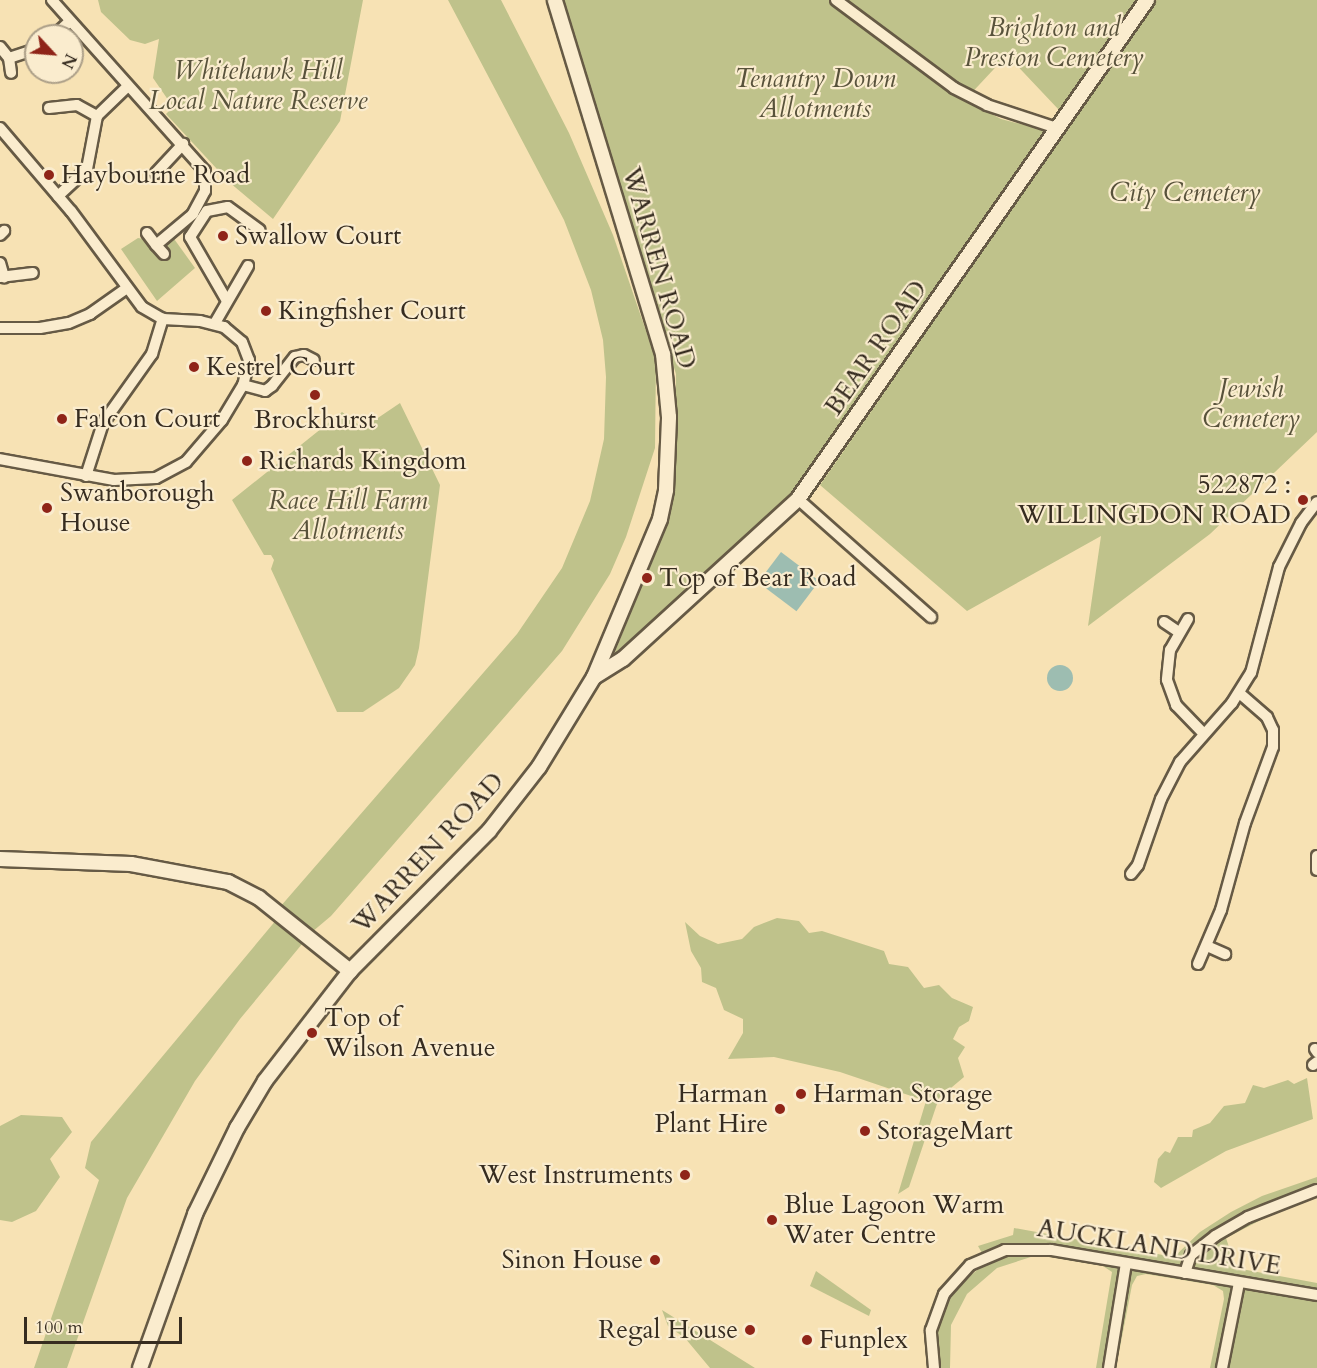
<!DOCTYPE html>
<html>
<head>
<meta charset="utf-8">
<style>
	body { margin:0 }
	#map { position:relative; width:1317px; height:1368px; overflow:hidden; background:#f7e2b4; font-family:Cardo,serif }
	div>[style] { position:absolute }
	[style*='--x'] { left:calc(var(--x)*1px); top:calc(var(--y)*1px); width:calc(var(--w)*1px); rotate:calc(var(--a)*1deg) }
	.green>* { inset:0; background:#bfc28b }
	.water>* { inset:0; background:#9dbdb1; transform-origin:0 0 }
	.round { border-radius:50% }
	.roads { filter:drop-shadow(2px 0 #665a45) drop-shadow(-2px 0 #665a45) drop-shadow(0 2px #665a45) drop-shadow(0 -2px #665a45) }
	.minor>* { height:10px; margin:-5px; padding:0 5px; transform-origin:5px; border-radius:5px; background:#faecce }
	.tertiary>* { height:14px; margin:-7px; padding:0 7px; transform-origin:7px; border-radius:7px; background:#faecce }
	.dots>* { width:16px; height:16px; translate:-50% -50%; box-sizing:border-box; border:3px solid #faecce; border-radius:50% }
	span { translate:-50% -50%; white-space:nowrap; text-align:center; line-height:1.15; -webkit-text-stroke:4.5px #faecce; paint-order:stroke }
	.park-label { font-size:26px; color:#58523b; font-style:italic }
	.poi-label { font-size:26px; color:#362c20 }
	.left { translate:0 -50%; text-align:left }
	.right { translate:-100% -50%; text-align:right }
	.street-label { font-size:26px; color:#362c20 }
	.north { position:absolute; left:24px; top:24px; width:60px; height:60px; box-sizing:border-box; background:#faecce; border:2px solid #ac9f88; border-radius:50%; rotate:116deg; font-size:16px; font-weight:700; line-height:24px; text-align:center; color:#362c20 }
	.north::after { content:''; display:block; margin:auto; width:21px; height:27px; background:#8f2418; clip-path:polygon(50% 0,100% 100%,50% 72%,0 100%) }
	.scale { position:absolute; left:24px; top:1317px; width:158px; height:27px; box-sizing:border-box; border:3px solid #362c20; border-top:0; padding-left:8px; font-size:18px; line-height:21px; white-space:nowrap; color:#362c20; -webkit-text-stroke:4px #faecce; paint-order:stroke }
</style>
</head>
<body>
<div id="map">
	<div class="green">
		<i style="clip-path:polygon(98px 0,363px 0,340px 121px,273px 219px,229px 182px,166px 114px,173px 107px,153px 78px,159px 39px,145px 44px,130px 40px,101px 12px)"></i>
		<i style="clip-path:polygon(448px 0,501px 0,569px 133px,613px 235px,656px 360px,655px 448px,626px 537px,610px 574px,562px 651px,331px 916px,312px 932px,240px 1019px,195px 1081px,127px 1198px,67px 1368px,34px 1368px,99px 1180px,85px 1168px,91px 1142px,277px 919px,280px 907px,517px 634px,562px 568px,590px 501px,604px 439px,606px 377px,603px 340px,591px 290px,564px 220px)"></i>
		<i style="clip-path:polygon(563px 0,1137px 0,1059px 110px,1007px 55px,965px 100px,1001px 119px,1032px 127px,1034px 123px,1043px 128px,1044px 137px,808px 477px,784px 506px,614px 654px,661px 539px,669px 508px,675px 479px,676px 374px)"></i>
		<i style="clip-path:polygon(1157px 0,1317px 0,1317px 432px,1210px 534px,1088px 626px,1101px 536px,967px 611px,820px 485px)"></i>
		<i style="clip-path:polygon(172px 236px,195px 268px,157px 301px,121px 249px,138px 238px,144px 239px,163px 258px,169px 253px,166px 242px)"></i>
		<i style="clip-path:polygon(400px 403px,440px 485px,419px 648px,415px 665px,399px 688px,363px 712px,337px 712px,271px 569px,274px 560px,271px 555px,264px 555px,232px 500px,342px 412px,363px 428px)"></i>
		<i style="clip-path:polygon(777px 918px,799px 921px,809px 933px,822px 931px,884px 951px,889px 964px,908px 967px,924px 988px,939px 985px,952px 998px,973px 1007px,969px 1021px,959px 1027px,953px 1039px,965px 1047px,958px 1058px,964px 1077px,939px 1098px,909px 1187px,898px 1194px,926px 1101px,840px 1072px,774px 1057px,728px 1059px,743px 1033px,743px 1019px,724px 1010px,716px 988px,702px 982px,701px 968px,691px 951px,685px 922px,700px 936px,718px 944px,742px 939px,754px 927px)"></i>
		<i style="clip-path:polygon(1307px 1078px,1313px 1119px,1226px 1151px,1161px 1188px,1154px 1182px,1158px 1159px,1165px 1151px,1170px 1153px,1178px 1137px,1192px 1137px,1193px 1130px,1210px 1123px,1224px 1106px,1245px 1103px,1253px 1085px,1264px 1088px,1288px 1080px,1294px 1084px)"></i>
		<i style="clip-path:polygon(21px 1115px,62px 1117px,72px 1132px,50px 1159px,60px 1177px,36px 1211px,12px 1222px,0 1220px,0 1126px)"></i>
		<i style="clip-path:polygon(1317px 1177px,1317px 1197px,1286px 1207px,1226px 1238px,1236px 1268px,1317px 1283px,1317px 1368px,1210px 1368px,1224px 1299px,1223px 1291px,1213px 1285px,1146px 1274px,1137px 1276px,1132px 1285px,1116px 1368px,1096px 1368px,1112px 1272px,1103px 1266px,1037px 1255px,997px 1268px,967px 1294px,951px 1325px,950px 1368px,939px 1368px,935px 1339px,944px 1306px,959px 1285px,987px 1262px,978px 1246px,1013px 1235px,1014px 1228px,1174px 1257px,1200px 1232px,1231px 1212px,1262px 1196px)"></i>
		<i style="clip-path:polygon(816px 1271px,871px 1310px,869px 1316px,810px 1286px)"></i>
		<i style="clip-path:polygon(662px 1310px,755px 1368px,710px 1368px,685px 1338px,668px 1326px)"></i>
	</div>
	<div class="water">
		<i style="left:781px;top:552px;width:48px;height:38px;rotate:37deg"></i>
		<i class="round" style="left:1047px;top:665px;width:26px;height:26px"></i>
	</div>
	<div class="roads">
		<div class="minor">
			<i style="--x:52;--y:0;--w:229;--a:48.2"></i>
			<i style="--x:205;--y:171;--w:20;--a:90"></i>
			<i style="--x:205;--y:191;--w:26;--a:118"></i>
			<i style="--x:193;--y:214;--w:48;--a:140"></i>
			<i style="--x:156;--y:245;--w:15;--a:-127"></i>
			<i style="--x:836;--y:0;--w:147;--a:36.7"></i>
			<i style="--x:954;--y:88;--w:37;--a:27"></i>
			<i style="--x:987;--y:105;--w:74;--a:18.2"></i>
			<i style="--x:54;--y:36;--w:21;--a:-43"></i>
			<i style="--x:0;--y:47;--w:14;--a:51"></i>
			<i style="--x:9;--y:58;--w:28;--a:-18"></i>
			<i style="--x:9;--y:58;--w:15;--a:82"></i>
			<i style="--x:49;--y:108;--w:28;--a:-6"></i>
			<i style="--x:77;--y:105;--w:23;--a:29"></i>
			<i style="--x:0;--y:128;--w:109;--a:49.5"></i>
			<i style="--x:71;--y:211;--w:119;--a:53.5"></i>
			<i style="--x:142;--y:307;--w:24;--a:30"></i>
			<i style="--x:163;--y:319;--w:37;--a:3"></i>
			<i style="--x:200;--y:321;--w:25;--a:14"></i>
			<i style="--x:224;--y:327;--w:23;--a:40"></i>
			<i style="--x:242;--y:342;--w:19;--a:69"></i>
			<i style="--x:249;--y:360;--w:26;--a:103"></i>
			<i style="--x:243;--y:385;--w:41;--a:121"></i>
			<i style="--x:222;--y:420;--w:55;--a:130.6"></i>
			<i style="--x:186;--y:462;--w:34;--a:152"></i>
			<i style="--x:156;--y:478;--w:42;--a:177.3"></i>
			<i style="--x:114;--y:480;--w:116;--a:-169.6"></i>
			<i style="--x:156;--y:173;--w:40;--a:-47"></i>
			<i style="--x:58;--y:196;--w:40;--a:-43"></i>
			<i style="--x:87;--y:169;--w:54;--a:-79.3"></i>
			<i style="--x:97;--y:116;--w:43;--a:-44.1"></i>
			<i style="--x:0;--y:235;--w:6;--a:-45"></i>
			<i style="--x:156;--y:245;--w:12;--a:48"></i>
			<i style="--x:0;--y:263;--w:15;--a:74"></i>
			<i style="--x:0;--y:277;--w:33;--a:-7"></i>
			<i style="--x:227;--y:301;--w:74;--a:-120"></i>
			<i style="--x:190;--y:237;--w:31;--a:-57"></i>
			<i style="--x:207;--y:211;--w:21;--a:-11"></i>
			<i style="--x:228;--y:207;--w:39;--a:36"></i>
			<i style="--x:215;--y:323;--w:66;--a:-59.9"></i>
			<i style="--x:0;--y:328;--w:40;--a:0"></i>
			<i style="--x:40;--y:328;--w:29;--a:-10"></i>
			<i style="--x:69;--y:323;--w:23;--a:-23"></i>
			<i style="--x:90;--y:314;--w:45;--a:-35.1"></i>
			<i style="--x:243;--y:385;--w:23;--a:15"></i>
			<i style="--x:265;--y:391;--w:9;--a:-36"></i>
			<i style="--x:272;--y:386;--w:37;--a:-52"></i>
			<i style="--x:295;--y:357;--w:9;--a:-13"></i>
			<i style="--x:304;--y:355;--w:11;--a:27"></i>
			<i style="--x:86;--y:476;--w:56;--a:-72.2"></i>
			<i style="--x:103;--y:423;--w:85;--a:-54.6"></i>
			<i style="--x:152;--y:354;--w:37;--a:-73"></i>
			<i style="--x:798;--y:499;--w:178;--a:41.6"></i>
			<i style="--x:1188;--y:619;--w:36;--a:120"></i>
			<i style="--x:1170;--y:650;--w:30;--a:96"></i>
			<i style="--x:1167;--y:680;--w:27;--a:70"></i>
			<i style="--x:1176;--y:705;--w:39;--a:46"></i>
			<i style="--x:1164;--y:622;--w:18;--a:34"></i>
			<i style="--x:1317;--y:856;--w:14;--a:90"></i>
			<i style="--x:1131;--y:874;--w:11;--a:-52"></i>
			<i style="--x:1138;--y:865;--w:70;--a:-70.8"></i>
			<i style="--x:1161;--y:799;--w:42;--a:-62.8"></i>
			<i style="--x:1180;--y:762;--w:79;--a:-48.6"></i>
			<i style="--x:1232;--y:703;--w:36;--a:-58"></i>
			<i style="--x:1251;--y:673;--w:110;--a:-75.2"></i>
			<i style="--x:1279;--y:567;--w:49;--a:-63.4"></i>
			<i style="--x:1301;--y:523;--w:26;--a:-53"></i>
			<i style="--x:1207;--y:946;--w:20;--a:24"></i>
			<i style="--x:1198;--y:964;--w:59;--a:-66.9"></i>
			<i style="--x:1221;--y:910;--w:90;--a:-74.6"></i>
			<i style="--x:1245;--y:823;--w:81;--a:-69.8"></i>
			<i style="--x:1273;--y:747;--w:17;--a:-90"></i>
			<i style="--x:1273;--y:730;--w:14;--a:-115"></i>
			<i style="--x:1267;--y:717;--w:37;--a:-139"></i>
			<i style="--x:1315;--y:1049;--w:4;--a:56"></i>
			<i style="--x:1313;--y:1065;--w:5;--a:-37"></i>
			<i style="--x:1185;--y:1273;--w:19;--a:-72"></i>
			<i style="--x:1191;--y:1255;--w:31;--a:-38"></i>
			<i style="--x:1215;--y:1236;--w:38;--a:-30"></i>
			<i style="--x:1248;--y:1217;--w:74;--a:-21.4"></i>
			<i style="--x:934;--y:1368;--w:38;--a:-95"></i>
			<i style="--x:931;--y:1330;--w:38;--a:-70"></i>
			<i style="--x:944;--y:1294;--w:39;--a:-48"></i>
			<i style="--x:970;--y:1265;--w:38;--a:-23"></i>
			<i style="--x:1005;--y:1250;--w:46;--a:0"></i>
			<i style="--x:1051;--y:1250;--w:270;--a:9.6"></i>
			<i style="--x:1109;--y:1368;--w:106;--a:-80.8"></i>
			<i style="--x:1222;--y:1368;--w:87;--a:-78.7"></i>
		</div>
		<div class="tertiary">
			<i style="--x:594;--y:677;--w:34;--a:-32"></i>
			<i style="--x:623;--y:659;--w:237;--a:-42.4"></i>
			<i style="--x:798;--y:499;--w:609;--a:-55.03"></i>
			<i style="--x:0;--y:859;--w:131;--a:2.2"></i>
			<i style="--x:131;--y:864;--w:99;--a:10.5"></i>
			<i style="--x:228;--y:882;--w:35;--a:27"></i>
			<i style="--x:259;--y:898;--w:117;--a:38.7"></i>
			<i style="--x:140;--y:1368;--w:164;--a:-70.3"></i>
			<i style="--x:195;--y:1214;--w:96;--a:-64"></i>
			<i style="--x:237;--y:1128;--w:55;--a:-59.2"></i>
			<i style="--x:265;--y:1081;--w:139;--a:-52.3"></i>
			<i style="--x:350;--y:971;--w:197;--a:-45.2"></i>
			<i style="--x:489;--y:831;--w:81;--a:-52"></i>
			<i style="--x:539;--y:767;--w:105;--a:-58.6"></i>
			<i style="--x:594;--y:677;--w:171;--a:-67.3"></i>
			<i style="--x:660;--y:519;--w:30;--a:-78"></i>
			<i style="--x:666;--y:490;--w:73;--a:-87.6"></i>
			<i style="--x:669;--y:417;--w:63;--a:-95.4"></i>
			<i style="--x:663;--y:354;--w:370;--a:-107"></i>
		</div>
	</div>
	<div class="dots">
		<i style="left:49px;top:175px;background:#8f2418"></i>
		<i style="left:223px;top:236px;background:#8f2418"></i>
		<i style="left:266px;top:311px;background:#8f2418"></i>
		<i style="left:194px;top:367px;background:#8f2418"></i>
		<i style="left:315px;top:395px;background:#8f2418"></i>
		<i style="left:62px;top:419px;background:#8f2418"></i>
		<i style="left:247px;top:461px;background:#8f2418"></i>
		<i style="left:1303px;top:500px;background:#8f2418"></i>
		<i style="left:47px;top:508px;background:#8f2418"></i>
		<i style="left:647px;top:578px;background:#8f2418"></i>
		<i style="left:312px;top:1033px;background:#8f2418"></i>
		<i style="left:801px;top:1094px;background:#8f2418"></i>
		<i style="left:780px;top:1109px;background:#8f2418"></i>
		<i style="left:865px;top:1131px;background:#8f2418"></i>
		<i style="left:685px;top:1175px;background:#8f2418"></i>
		<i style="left:772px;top:1220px;background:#8f2418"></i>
		<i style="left:655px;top:1260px;background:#8f2418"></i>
		<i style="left:750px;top:1330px;background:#8f2418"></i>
		<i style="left:807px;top:1340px;background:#8f2418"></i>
	</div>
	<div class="park-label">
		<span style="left:1054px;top:43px">Brighton and<br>Preston Cemetery</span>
		<span style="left:258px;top:86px">Whitehawk Hill<br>Local Nature Reserve</span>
		<span style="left:815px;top:94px">Tenantry Down<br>Allotments</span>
		<span style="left:1185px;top:193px">City Cemetery</span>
		<span style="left:1251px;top:404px">Jewish<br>Cemetery</span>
		<span style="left:348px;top:516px">Race Hill Farm<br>Allotments</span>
	</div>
	<div class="poi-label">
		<span class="left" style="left:61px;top:175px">Haybourne Road</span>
		<span class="left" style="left:235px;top:236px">Swallow Court</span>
		<span class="left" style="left:278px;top:311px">Kingfisher Court</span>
		<span class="left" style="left:206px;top:367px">Kestrel Court</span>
		<span class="left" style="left:74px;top:419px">Falcon Court</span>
		<span style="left:315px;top:420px">Brockhurst</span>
		<span class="left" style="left:259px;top:461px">Richards Kingdom</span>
		<span class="right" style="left:1291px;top:500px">522872 :<br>WILLINGDON ROAD</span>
		<span class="left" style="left:60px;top:508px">Swanborough<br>House</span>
		<span class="left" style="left:659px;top:578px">Top of Bear Road</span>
		<span class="left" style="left:324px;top:1033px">Top of<br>Wilson Avenue</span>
		<span class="right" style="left:768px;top:1109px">Harman<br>Plant Hire</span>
		<span class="left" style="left:813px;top:1094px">Harman Storage</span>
		<span class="left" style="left:877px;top:1131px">StorageMart</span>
		<span class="right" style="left:673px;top:1175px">West Instruments</span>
		<span class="left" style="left:784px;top:1220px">Blue Lagoon Warm<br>Water Centre</span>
		<span class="right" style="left:643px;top:1260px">Sinon House</span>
		<span class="right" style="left:738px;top:1330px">Regal House</span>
		<span class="left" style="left:819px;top:1340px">Funplex</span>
	</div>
	<div class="street-label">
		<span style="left:659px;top:268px;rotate:74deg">WARREN ROAD</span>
		<span style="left:876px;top:348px;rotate:-55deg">BEAR ROAD</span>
		<span style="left:428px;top:853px;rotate:-47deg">WARREN ROAD</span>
		<span style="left:1159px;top:1247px;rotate:9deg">AUCKLAND DRIVE</span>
	</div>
	<div class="north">N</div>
	<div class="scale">100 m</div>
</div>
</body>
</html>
